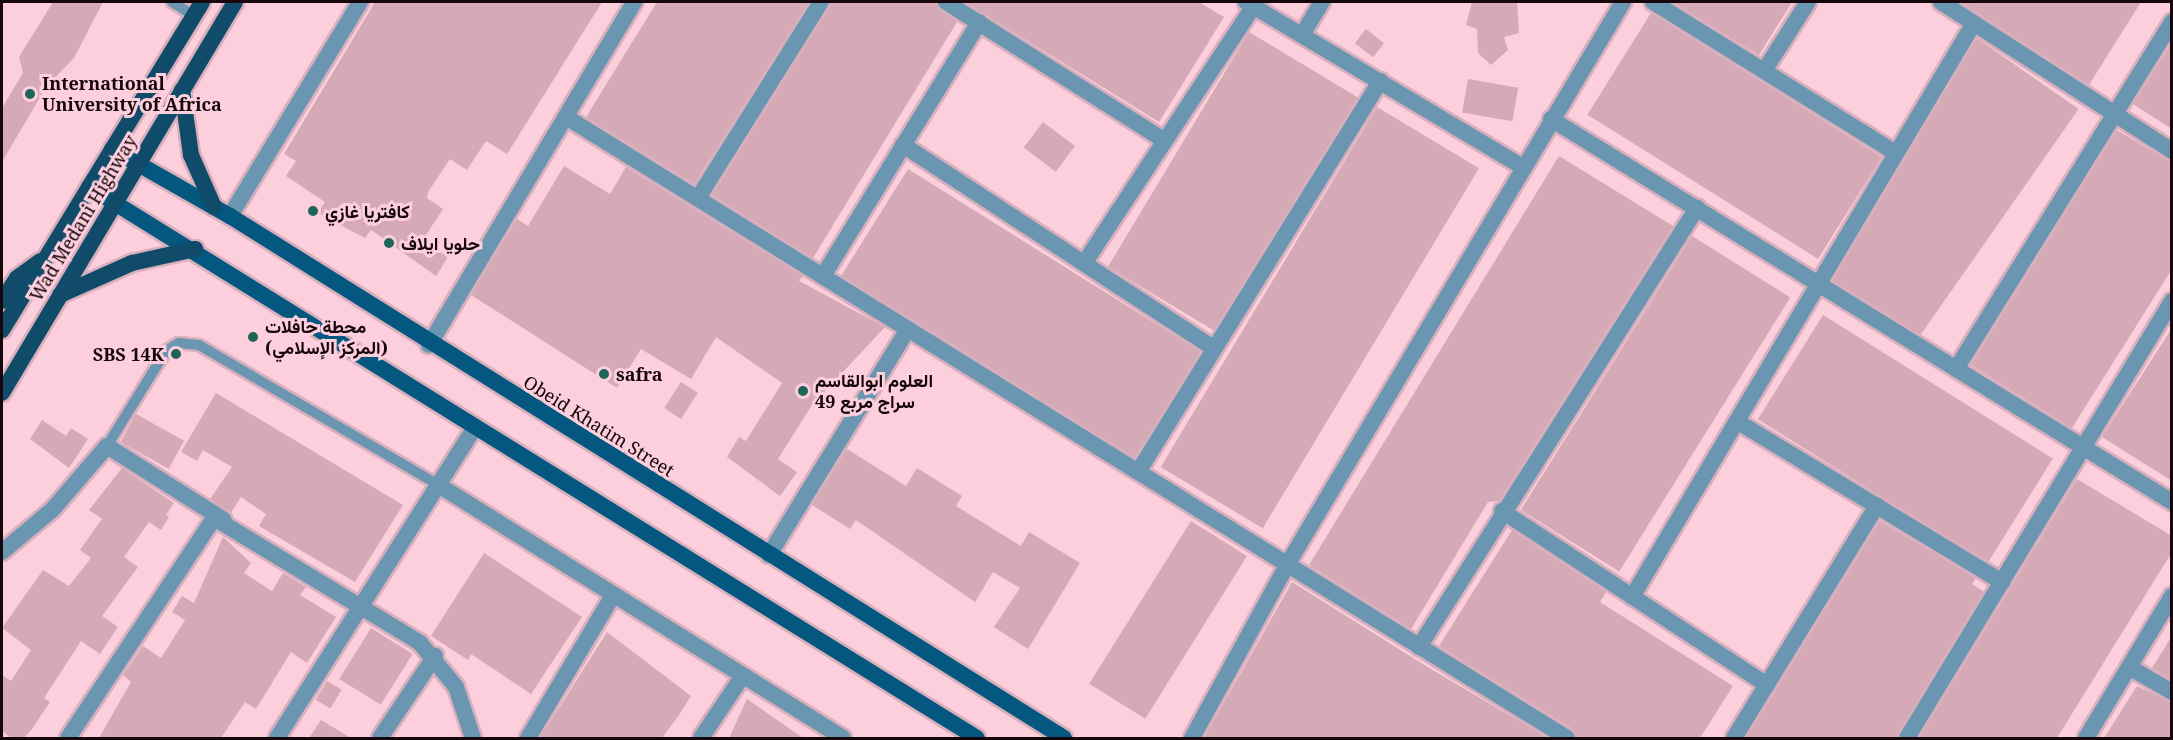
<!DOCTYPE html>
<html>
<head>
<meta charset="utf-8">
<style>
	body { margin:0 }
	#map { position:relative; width:2173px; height:740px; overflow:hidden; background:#fdcfdd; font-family:"Noto Serif",Vazirmatn,serif }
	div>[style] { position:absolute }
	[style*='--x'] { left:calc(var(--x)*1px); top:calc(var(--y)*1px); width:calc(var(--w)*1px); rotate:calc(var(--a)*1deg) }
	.building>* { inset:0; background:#d5a9b6; transform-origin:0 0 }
	.roads { filter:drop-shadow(2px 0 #d8afbc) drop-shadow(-2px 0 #d8afbc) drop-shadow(0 2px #d8afbc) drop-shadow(0 -2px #d8afbc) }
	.service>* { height:10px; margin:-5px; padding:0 5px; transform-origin:5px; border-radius:5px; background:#6b96b2 }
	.minor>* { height:16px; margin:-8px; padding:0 8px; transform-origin:8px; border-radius:8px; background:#6b96b2 }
	.primary>* { height:16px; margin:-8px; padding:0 8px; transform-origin:8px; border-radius:8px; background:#04577f }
	.trunk>* { height:16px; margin:-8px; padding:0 8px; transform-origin:8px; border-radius:8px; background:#104b6a }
	.dots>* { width:16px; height:16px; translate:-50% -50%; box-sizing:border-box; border:3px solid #fdcfdd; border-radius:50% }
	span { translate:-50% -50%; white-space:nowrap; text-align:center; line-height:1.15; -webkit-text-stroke:6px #fdcfdd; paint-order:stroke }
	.poi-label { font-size:18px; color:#15070c; font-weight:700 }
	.left { translate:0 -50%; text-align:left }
	.right { translate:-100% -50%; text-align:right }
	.street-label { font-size:18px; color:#15070c }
	.frame { position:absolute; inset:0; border:3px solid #15070c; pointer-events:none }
</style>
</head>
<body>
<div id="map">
	<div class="building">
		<i style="clip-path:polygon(53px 2px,103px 2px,74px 58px,46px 87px,2px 162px,2px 108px,23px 73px,19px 57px)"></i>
		<i style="clip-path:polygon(375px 2px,602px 2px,507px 154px,486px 141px,467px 170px,450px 159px,428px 192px,427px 198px,443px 209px,422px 241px,448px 257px,436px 276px,371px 230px,365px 238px,318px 213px,325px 202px,286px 176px,296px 161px,284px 154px)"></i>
		<i style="clip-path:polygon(657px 2px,809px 2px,694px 184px,586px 117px)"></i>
		<i style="clip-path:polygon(831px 2px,936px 2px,957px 22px,813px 258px,712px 195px)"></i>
		<i style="clip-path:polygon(965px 2px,1199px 2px,1224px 17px,1159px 122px)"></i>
		<i style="clip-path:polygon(1472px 2px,1517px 2px,1519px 33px,1504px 37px,1508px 50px,1491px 65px,1478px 53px,1477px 29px,1466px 25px)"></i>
		<i style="clip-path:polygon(1672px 2px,1792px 2px,1759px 55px)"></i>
		<i style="clip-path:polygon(1960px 2px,2141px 2px,2089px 85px)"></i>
		<i style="left:1651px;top:13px;width:272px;height:120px;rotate:32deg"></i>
		<i style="left:1366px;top:29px;width:23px;height:18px;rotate:38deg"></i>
		<i style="left:1249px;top:32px;width:127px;height:274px;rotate:31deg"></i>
		<i style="left:1977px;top:38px;width:124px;height:282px;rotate:35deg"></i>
		<i style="clip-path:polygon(2172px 43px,2172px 129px,2133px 104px)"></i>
		<i style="left:1468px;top:79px;width:51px;height:34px;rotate:10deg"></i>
		<i style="left:1377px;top:107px;width:119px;height:420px;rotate:31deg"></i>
		<i style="left:1043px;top:122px;width:40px;height:32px;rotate:37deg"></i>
		<i style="clip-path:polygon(2117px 130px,2172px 163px,2172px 269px,2072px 428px,1971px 365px)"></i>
		<i style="clip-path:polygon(1559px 156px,1673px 226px,1499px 501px,1488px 502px,1411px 629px,1309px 565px)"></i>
		<i style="clip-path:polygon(564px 166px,610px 194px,626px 167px,803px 276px,799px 281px,885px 327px,812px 405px,778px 459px,797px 472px,780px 496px,727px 457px,739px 437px,746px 441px,782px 383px,716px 337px,691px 379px,641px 349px,617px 388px,471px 295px,517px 219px,528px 226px)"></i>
		<i style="left:908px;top:169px;width:345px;height:126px;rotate:32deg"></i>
		<i style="left:1692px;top:236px;width:116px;height:323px;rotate:32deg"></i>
		<i style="left:1823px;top:315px;width:271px;height:123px;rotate:32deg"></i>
		<i style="clip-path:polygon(2172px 328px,2172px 481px,2102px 437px)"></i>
		<i style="left:681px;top:382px;width:20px;height:31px;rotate:33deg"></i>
		<i style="clip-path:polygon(216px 393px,403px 505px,355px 582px,259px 526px,266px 514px,241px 497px,231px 513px,210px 499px,232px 467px,203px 450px,197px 461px,181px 452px)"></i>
		<i style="left:136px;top:414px;width:55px;height:32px;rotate:29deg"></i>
		<i style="clip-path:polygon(42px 420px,66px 436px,71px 428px,88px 439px,69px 468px,30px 439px)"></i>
		<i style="clip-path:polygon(847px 449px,906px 486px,917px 468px,962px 496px,956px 506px,1021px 546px,1029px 532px,1080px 563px,1028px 649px,994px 627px,1020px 588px,993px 572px,975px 602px,856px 520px,850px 529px,812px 505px)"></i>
		<i style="clip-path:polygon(122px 468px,174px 503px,166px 515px,169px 517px,161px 530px,149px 522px,124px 557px,138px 567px,102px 616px,118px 627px,100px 654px,81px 641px,44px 698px,50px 702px,32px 729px,24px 738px,11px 738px,2px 731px,2px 675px,11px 681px,31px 650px,2px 628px,43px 570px,69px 586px,91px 558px,80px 550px,102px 519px,89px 510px)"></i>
		<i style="clip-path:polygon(2077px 479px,2172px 536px,2172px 552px,2057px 738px,1919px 738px)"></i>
		<i style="left:1191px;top:521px;width:66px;height:192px;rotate:32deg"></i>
		<i style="clip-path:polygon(1880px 521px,1976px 578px,1972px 584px,1984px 592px,1897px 738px,1746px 738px)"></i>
		<i style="clip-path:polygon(1512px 530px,1606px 592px,1600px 602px,1733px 686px,1700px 738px,1577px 738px,1573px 729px,1439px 646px)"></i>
		<i style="clip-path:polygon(223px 537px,251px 563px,244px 573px,272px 591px,283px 573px,306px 587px,300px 595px,336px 617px,307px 663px,291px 652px,256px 709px,245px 702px,221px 738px,99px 738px,131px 682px,123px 675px,143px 646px,161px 658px,185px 620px,172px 612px,182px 596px,194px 603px)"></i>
		<i style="clip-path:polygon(484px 553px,582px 617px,531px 694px,471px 654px,468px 660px,431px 636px)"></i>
		<i style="clip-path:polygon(1292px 582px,1426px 666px,1548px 738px,1204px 738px)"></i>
		<i style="left:371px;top:628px;width:49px;height:60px;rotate:32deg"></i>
		<i style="clip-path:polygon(607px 632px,691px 696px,679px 715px,662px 738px,540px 738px)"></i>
		<i style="clip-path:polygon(2172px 636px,2172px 680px,2152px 668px)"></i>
		<i style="left:327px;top:681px;width:17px;height:22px;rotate:31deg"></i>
		<i style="clip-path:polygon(2137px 686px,2172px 702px,2172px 738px,2104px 738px)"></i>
		<i style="clip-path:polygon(747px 699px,803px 738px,729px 738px)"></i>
		<i style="clip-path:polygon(321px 720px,351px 738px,309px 738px)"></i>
	</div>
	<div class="roads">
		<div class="service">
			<i style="--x:172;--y:2;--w:26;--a:32"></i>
			<i style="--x:107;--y:446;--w:112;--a:-58.2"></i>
			<i style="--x:166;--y:351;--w:15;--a:-32"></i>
			<i style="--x:179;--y:343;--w:20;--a:6"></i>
			<i style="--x:199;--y:345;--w:279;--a:30.3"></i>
		</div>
		<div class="minor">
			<i style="--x:946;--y:2;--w:259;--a:32.4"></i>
			<i style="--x:1246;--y:2;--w:320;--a:30.8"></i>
			<i style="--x:1653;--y:2;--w:284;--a:31.9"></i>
			<i style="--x:1941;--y:2;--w:275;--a:32.8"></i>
			<i style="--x:1302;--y:35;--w:39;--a:-59"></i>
			<i style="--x:1764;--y:71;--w:82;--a:-57.5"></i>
			<i style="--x:566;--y:117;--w:1178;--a:31.81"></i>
			<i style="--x:1551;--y:119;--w:730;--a:31.66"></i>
			<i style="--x:903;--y:145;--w:371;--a:33.2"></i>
			<i style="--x:698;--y:198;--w:231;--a:-57.9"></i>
			<i style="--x:230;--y:216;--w:250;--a:-58.7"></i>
			<i style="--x:1085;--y:262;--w:307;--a:-56.6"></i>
			<i style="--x:823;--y:276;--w:298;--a:-58.4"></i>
			<i style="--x:429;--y:345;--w:400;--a:-59.1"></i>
			<i style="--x:1956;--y:369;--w:409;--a:-58.1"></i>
			<i style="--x:1738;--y:422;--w:309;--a:31.2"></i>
			<i style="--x:1138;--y:472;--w:460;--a:-58.2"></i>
			<i style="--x:440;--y:486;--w:475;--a:32"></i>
			<i style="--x:1502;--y:511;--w:317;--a:33.3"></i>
			<i style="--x:2;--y:552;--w:67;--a:-40.1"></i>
			<i style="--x:53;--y:509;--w:83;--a:-49.4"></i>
			<i style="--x:107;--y:446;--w:138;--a:32.3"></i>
			<i style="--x:769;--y:555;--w:265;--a:-58.4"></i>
			<i style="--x:1632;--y:597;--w:668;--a:-59.21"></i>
			<i style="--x:1419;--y:647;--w:520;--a:-57.66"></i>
			<i style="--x:2129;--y:667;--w:50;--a:30.2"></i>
			<i style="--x:68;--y:738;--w:264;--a:-56.4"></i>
			<i style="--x:214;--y:518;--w:241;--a:31.2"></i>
			<i style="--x:420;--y:643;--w:57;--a:50.7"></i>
			<i style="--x:456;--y:687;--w:54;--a:71.6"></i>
			<i style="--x:277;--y:738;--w:369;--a:-57.5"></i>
			<i style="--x:380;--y:738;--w:99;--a:-56.1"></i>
			<i style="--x:528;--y:738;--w:164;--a:-59.2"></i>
			<i style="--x:701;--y:738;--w:73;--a:-56.1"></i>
			<i style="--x:1192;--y:738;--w:197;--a:-61.2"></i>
			<i style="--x:1287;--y:565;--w:656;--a:-59.17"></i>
			<i style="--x:1734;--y:738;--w:273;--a:-58.4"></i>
			<i style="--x:1907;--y:738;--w:511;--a:-58.77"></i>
			<i style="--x:2086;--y:738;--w:166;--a:-58.8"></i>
		</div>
		<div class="primary">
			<i style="--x:112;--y:149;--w:136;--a:29.6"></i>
			<i style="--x:230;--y:216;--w:984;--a:32.04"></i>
			<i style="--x:89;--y:187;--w:1045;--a:31.82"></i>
		</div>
		<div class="trunk">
			<i style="--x:182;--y:90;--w:66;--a:82.1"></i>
			<i style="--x:191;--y:155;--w:57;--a:66.1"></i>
			<i style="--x:60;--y:295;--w:79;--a:-24"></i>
			<i style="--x:132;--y:263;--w:65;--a:-12.5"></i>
			<i style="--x:2;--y:301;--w:27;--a:-57"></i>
			<i style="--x:17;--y:278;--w:29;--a:-36"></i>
			<i style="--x:2;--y:330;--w:384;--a:-58.6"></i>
			<i style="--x:2;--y:393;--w:455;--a:-59.2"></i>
		</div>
	</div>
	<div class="dots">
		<i style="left:30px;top:94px;background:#1e6458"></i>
		<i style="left:313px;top:211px;background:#1e6458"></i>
		<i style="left:389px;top:243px;background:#1e6458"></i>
		<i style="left:253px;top:337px;background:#1e6458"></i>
		<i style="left:176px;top:354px;background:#1e6458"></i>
		<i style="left:604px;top:374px;background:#1e6458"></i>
		<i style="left:803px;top:391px;background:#1e6458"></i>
	</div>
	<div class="poi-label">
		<span class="left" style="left:42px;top:94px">International<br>University of Africa</span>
		<span class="left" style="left:325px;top:211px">كافتريا غازي</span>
		<span class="left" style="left:401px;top:243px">حلويا ايلاف</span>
		<span class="left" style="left:265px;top:337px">محطة حافلات<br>(المركز الإسلامي)</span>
		<span class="right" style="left:164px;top:354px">SBS 14K</span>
		<span class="left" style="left:616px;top:374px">safra</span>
		<span class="left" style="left:815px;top:391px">العلوم ابوالقاسم<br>سراج مربع 49</span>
	</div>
	<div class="street-label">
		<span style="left:83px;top:218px;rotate:-59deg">Wad Medani Highway</span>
		<span style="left:599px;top:426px;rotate:32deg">Obeid Khatim Street</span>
	</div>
	<div class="frame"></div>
</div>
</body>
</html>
